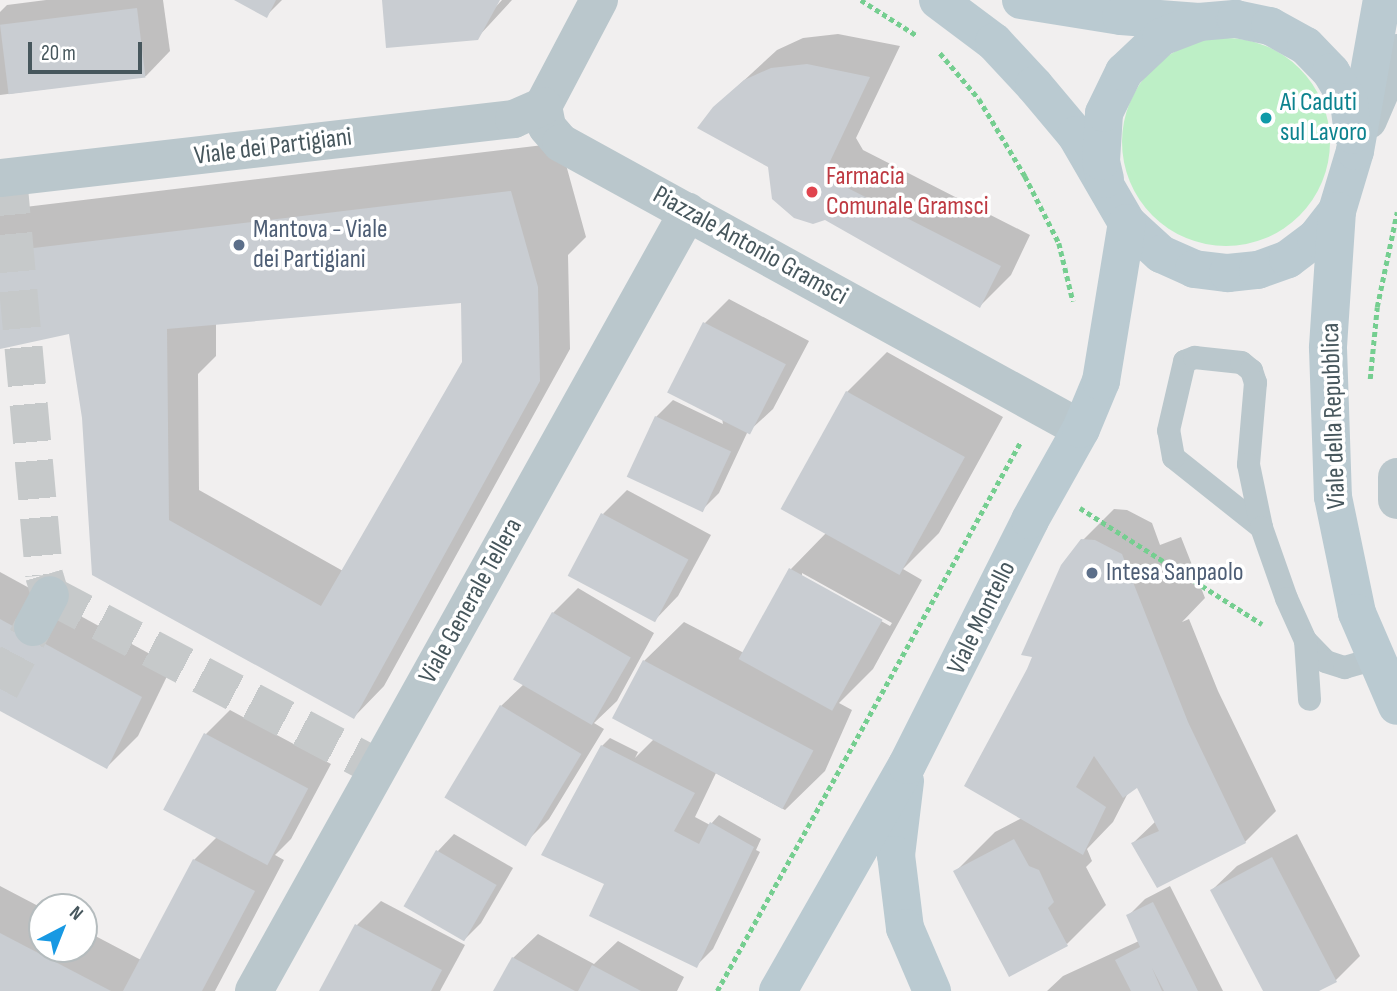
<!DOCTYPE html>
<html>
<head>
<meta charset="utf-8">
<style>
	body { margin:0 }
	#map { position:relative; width:1397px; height:991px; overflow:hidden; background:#f1efef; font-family:"Sofia Sans Condensed",sans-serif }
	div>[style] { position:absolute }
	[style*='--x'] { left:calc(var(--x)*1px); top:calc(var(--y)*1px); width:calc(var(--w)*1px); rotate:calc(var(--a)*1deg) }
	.green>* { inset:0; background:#bdefc6 }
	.round { border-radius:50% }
	.shadow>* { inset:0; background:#0003 }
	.building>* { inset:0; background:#c9cdd2; transform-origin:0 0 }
	.street-tunnel>* { height:38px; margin-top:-19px; transform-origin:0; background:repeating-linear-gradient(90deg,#c6c9ca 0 38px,transparent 0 57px) }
	.path>* { height:4.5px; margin-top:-2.25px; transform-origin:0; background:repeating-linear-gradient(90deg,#75ce90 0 5px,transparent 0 8.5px) }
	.lane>* { height:23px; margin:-11.5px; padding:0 11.5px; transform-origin:11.5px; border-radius:11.5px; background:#bac7cc }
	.street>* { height:38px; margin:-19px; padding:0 19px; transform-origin:19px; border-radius:19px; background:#bac7cc }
	.secondary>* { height:38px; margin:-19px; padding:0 19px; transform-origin:19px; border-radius:19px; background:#bacad1 }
	.dots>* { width:19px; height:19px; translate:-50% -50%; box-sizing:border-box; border:4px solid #fff; border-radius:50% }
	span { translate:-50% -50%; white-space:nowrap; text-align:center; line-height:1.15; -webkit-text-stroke:7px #fff; paint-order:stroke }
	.culture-label { font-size:26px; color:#0d838f }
	.left { translate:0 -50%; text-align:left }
	.street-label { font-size:26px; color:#47575d }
	.health-label { font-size:26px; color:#be3a42 }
	.service-label { font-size:26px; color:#4e5e75 }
	.north { position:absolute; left:28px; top:893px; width:70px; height:70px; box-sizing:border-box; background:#fff; border:2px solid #b5bcbe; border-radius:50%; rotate:42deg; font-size:19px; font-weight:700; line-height:28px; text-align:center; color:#47575d }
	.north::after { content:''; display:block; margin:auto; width:24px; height:32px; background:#1899e3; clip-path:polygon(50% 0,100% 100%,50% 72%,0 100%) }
	.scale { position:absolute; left:28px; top:42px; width:114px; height:32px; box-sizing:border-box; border:4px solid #47575d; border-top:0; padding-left:9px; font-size:21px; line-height:24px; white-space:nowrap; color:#47575d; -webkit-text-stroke:5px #fff; paint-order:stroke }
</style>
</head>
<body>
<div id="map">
	<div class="green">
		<i class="round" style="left:1122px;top:38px;width:208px;height:208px"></i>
	</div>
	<div class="shadow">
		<i style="clip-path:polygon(46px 0,163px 0,170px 51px,146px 76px,0 95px,0 12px,7px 5px)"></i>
		<i style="clip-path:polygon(238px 0,282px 0,266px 16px)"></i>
		<i style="clip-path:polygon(383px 0,498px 0,492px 11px,502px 0,512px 0,477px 38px)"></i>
		<i style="clip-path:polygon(838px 34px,900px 46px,856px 138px,863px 150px,1030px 235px,1011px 275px,980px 306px,770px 166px,714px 108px,777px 50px,803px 38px)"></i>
		<i style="clip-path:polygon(evenodd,560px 143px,586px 237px,568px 255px,570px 349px,384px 686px,354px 717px,94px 574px,84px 419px,71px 332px,0 347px,0 210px,560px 143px,463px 301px,464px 363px,343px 571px,199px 490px,198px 374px,216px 356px,216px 323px,463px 301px)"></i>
		<i style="clip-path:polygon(729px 299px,809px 341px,773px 409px,747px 433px,719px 493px,702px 510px,656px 417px,673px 400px,723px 424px,705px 323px)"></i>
		<i style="clip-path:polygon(evenodd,887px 352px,1003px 417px,939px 533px,903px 569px,922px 580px,873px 669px,839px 703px,852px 710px,825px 771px,785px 810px,716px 773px,695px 817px,710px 825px,719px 815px,761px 839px,756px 850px,760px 852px,713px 949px,696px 966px,605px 886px,602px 746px,610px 738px,638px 752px,635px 758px,654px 739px,644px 661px,684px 622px,744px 653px,791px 569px,827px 532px,783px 508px,847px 392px,887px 352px,802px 573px,892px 623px,890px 626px,802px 577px,802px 573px)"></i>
		<i style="clip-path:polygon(627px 490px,711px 535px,678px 596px,654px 621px,603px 514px)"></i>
		<i style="clip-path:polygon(1114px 509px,1127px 510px,1152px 523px,1160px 545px,1181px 537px,1205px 598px,1182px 622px,1189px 619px,1218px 691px,1276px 811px,1245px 842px,1133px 843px,1156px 821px,1138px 786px,1128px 793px,1113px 822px,1087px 849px,1092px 861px,1086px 867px,1106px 905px,1067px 944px,956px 871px,995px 832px,1022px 818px,1029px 670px,1083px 540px)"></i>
		<i style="clip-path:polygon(0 572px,172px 666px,138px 736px,107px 767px,0 708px)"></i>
		<i style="clip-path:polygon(578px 588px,654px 633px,617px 701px,594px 723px,604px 729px,549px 819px,525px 843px,501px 706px,524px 684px,516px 679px,553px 613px)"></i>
		<i style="clip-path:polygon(230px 710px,331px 764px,291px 839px,275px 855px,284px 860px,215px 991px,0 991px,0 886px,42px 908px,42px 949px,84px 949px,84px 930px,141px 960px,194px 860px,217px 837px,206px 734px)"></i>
		<i style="clip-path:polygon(454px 834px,513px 868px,481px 923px,464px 940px,438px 851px)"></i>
		<i style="clip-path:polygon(1297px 834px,1360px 956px,1336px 980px,1315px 991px,1265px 991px,1212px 890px,1237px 866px)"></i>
		<i style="clip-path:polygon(1170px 886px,1223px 991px,1047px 991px,1063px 976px,1139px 941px,1128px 916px,1145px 899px)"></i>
		<i style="clip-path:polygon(381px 901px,465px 945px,440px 991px,321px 991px,357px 925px)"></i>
		<i style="clip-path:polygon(538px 934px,594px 964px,618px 941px,684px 977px,677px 991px,495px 991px,513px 958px)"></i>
	</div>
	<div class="building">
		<i style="clip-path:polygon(234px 0,276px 0,267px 18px)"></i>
		<i style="clip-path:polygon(382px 0,500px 0,478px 40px,386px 48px)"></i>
		<i style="left:137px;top:8px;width:70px;height:138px;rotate:83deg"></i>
		<i style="clip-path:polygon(807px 64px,870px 77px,826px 170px,832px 180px,1001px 266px,980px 308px,825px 220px,813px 224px,794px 218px,772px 199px,768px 167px,697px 128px,713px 107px,744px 80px,771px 68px)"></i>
		<i style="clip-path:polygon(evenodd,511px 191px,538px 287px,540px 381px,354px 719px,92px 575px,82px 418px,69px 334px,0 349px,0 252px,511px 191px,461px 303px,462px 362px,321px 606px,169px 520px,167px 329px,461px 303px)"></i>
		<i style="left:703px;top:322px;width:93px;height:79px;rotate:27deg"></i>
		<i style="left:846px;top:391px;width:136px;height:135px;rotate:29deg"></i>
		<i style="left:655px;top:416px;width:84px;height:67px;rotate:25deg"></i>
		<i style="left:601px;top:513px;width:99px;height:71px;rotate:28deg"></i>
		<i style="clip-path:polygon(1081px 539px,1095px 540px,1122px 554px,1188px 722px,1246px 843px,1157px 888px,1131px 843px,1159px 831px,1137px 788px,1123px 798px,1094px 756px,1076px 787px,1106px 807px,1083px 855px,964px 786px,1027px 669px,1032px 657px,1021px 655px,1061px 565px)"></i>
		<i style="left:789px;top:568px;width:107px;height:104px;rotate:29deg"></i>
		<i style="left:552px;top:612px;width:91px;height:78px;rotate:30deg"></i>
		<i style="clip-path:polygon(0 619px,142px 697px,107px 769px,0 711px)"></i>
		<i style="left:643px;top:660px;width:193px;height:66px;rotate:28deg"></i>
		<i style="left:500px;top:705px;width:95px;height:108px;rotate:31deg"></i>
		<i style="left:204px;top:733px;width:118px;height:87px;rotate:28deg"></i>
		<i style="clip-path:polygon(601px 745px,695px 793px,674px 831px,699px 844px,710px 822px,754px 847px,697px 968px,589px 916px,604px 884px,541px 855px)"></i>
		<i style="clip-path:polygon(1014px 839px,1029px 866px,1039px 870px,1054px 902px,1048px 908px,1068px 946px,1009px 977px,953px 871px)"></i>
		<i style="left:436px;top:850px;width:70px;height:65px;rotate:30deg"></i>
		<i style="clip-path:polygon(1272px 857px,1337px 982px,1319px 991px,1263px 991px,1210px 890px)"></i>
		<i style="clip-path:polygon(193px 859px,255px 891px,202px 991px,123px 991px)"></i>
		<i style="clip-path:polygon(1153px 902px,1198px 991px,1164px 991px,1152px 968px,1162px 991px,1131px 991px,1115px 960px,1140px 947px,1126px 915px)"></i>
		<i style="clip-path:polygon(355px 924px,442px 970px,431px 991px,319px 991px)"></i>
		<i style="clip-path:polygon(0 933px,111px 991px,0 991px)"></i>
		<i style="clip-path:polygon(512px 957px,575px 991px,493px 991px)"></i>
		<i style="clip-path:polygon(592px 965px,641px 991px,578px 991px)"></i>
	</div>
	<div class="street-tunnel">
		<i style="--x:8;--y:177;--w:400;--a:84.8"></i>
		<i style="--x:44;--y:575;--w:21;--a:73"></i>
		<i style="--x:50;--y:595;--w:371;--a:27.8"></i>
		<i style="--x:0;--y:689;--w:70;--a:-62"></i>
	</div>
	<div class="path">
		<i style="--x:861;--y:0;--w:65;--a:32.5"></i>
		<i style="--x:940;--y:53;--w:60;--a:49.7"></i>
		<i style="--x:979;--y:99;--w:90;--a:59.1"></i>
		<i style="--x:1025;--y:176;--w:75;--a:63.1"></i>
		<i style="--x:1059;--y:243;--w:60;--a:76.4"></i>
		<i style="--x:1370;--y:379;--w:72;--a:-84.4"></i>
		<i style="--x:1377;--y:307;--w:97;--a:-78.1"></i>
		<i style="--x:1080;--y:508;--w:216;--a:32.5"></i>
		<i style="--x:717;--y:991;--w:628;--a:-61.07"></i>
	</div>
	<div class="lane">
		<i style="--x:1261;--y:527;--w:112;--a:-141.5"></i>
		<i style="--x:1173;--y:457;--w:27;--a:-100"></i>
		<i style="--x:1168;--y:430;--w:71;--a:-76.9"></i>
		<i style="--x:1184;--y:361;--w:11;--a:-22"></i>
		<i style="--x:1194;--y:357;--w:47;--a:6.1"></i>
		<i style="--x:1241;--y:362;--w:13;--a:39"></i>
		<i style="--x:1251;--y:370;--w:13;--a:72"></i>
		<i style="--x:1255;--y:382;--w:82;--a:94.9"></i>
		<i style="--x:1248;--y:464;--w:64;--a:78.3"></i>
		<i style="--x:1261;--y:527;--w:75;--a:70.6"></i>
		<i style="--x:1286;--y:598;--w:46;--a:65.7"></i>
		<i style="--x:1305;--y:640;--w:29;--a:46"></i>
		<i style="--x:1325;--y:661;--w:20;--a:18"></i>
		<i style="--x:1344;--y:667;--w:33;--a:-16"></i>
		<i style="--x:1305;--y:640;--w:59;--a:86.1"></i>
	</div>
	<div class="street">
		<i style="--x:599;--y:0;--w:120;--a:117.8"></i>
		<i style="--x:543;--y:106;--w:21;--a:79"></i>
		<i style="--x:547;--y:127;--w:21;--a:49"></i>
		<i style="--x:561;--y:143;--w:593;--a:28.81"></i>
		<i style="--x:1368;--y:120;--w:73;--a:-66.6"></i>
		<i style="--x:0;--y:178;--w:517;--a:-6.55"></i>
		<i style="--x:514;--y:119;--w:32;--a:-24"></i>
		<i style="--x:1397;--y:477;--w:23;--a:90"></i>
		<i style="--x:33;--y:627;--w:36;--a:-62"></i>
		<i style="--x:254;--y:991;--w:892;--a:-60.88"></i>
	</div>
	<div class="secondary">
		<i style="--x:938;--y:0;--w:70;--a:36.9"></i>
		<i style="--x:994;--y:42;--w:59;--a:47.1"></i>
		<i style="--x:1034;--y:85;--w:65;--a:50"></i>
		<i style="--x:1076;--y:135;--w:102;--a:59.9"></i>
		<i style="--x:1127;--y:223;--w:46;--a:42.4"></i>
		<i style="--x:1161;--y:254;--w:36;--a:24"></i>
		<i style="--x:1194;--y:269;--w:34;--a:7"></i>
		<i style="--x:1228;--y:273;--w:30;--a:-6"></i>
		<i style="--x:1258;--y:270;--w:32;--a:-20"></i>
		<i style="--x:1288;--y:259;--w:35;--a:-37"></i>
		<i style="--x:1316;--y:238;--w:34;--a:-52"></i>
		<i style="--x:1337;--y:211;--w:63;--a:-73.3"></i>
		<i style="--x:1355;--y:151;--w:153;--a:-79.9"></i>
		<i style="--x:1021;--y:0;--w:101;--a:9.1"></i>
		<i style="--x:1121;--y:16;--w:78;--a:4.4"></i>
		<i style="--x:1199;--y:22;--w:37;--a:-5"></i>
		<i style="--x:1236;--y:19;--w:35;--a:12"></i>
		<i style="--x:1270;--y:26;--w:41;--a:29.1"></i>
		<i style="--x:1306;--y:46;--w:36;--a:46"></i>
		<i style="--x:1331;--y:72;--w:35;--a:59"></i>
		<i style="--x:1349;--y:102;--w:33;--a:83"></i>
		<i style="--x:1105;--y:179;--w:18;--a:-103"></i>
		<i style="--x:1101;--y:161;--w:48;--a:-86.4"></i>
		<i style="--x:1104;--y:113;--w:46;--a:-64"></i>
		<i style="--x:1124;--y:72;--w:51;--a:-43.4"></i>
		<i style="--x:1161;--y:37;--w:39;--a:-21"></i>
		<i style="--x:1337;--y:211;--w:137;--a:93.8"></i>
		<i style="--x:1328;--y:348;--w:149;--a:88.1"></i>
		<i style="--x:1333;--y:497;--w:118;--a:78.3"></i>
		<i style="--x:1357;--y:613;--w:101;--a:66.7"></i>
		<i style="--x:905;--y:781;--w:75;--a:96.9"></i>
		<i style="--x:896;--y:855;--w:74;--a:83"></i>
		<i style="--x:905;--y:928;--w:69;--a:66.8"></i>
		<i style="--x:778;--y:991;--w:260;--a:-60.3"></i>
		<i style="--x:907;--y:765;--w:274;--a:-63.3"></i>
		<i style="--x:1030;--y:520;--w:104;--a:-60.7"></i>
		<i style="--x:1081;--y:429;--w:52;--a:-67.4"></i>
		<i style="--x:1101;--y:381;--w:160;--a:-80.7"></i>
	</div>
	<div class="dots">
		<i style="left:1266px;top:118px;background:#0f9aa8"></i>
		<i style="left:812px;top:192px;background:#e0444e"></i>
		<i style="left:239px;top:245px;background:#5c6f8a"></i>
		<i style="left:1092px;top:573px;background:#5c6f8a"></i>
	</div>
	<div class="culture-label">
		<span class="left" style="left:1280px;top:118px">Ai Caduti<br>sul Lavoro</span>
	</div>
	<div class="street-label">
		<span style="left:273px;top:147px;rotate:-7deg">Viale dei Partigiani</span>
		<span style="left:750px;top:246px;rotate:29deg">Piazzale Antonio Gramsci</span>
		<span style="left:1334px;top:416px;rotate:-92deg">Viale della Repubblica</span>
		<span style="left:471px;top:601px;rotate:-61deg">Viale Generale Tellera</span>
		<span style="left:982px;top:618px;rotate:-64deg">Viale Montello</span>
	</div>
	<div class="health-label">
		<span class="left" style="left:826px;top:192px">Farmacia<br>Comunale Gramsci</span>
	</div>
	<div class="service-label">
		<span class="left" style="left:253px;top:245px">Mantova - Viale<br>dei Partigiani</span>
		<span class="left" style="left:1106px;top:573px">Intesa Sanpaolo</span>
	</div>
	<div class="north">N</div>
	<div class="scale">20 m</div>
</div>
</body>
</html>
